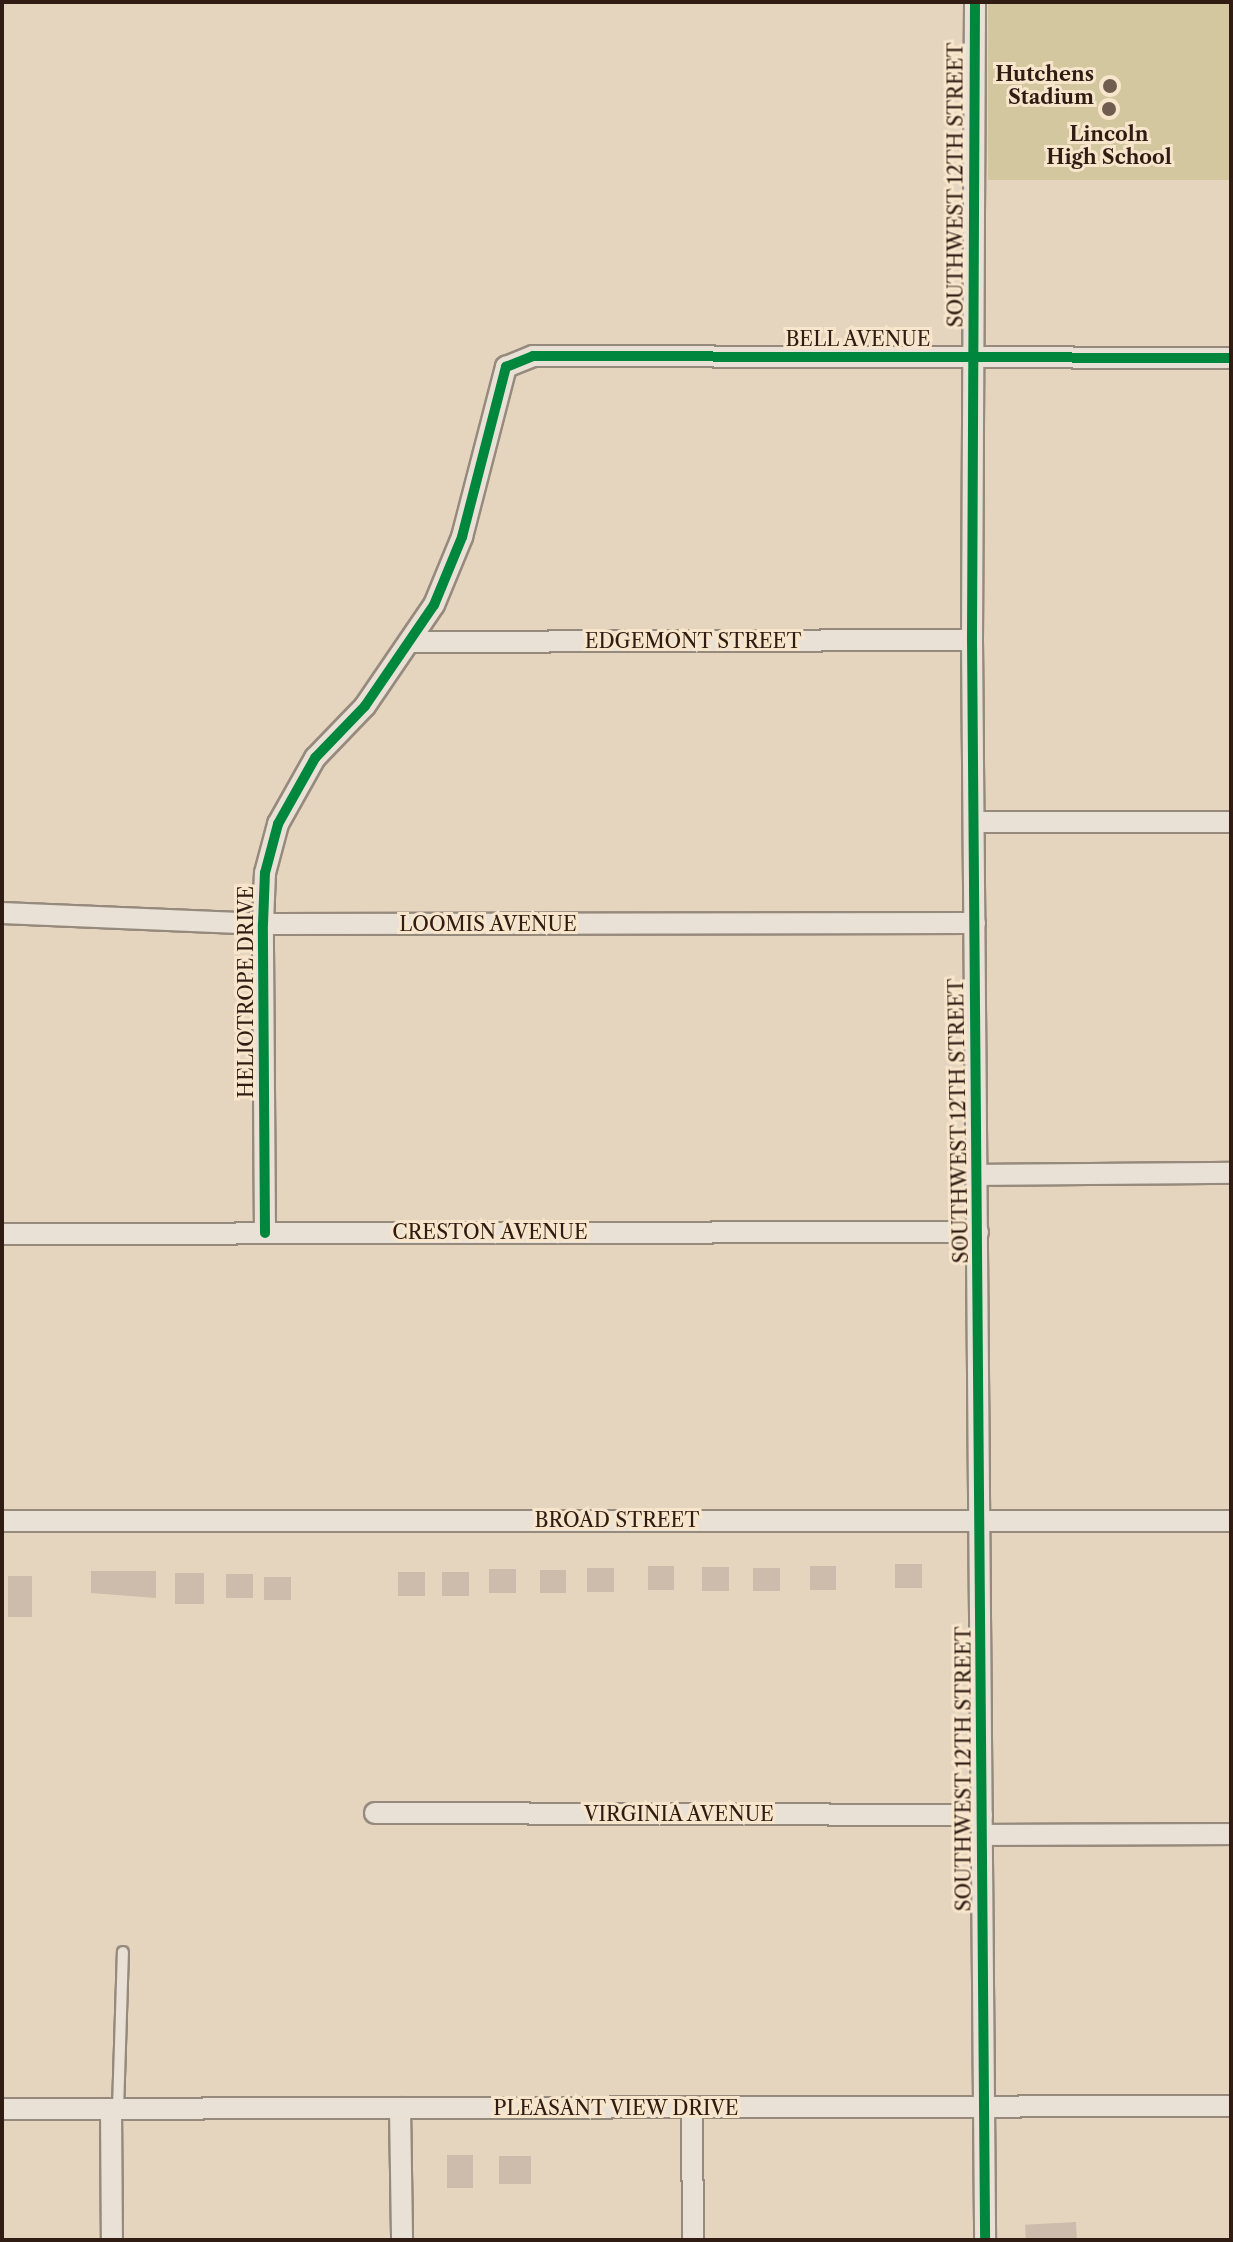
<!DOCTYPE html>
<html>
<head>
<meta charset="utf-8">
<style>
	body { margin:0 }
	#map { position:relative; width:1233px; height:2242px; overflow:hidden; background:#e5d5bf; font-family:"Libre Caslon Text",serif }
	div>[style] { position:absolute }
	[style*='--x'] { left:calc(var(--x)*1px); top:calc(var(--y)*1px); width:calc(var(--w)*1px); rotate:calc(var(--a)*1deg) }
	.green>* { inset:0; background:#d3c7a0; transform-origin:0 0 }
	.building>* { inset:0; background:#cdbbab; transform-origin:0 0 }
	.roads { filter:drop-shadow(2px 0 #968a7d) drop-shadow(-2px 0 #968a7d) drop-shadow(0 2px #968a7d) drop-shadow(0 -2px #968a7d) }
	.service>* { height:10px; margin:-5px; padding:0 5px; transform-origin:5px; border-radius:5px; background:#e9e1d6 }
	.minor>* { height:20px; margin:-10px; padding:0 10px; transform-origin:10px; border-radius:10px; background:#e9e1d6 }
	.cycleway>* { height:10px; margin:-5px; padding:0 5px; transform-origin:5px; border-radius:5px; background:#00873e }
	.dots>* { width:22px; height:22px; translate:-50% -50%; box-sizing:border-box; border:4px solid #f8e6cc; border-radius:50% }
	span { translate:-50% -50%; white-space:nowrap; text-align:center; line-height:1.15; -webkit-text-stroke:6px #f8e6cc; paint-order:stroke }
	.poi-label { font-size:20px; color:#311c13; font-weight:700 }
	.right { translate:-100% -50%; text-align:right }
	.street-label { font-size:20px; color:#311c13 }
	.frame { position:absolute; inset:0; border:4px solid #311c13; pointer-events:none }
</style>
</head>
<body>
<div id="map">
	<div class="green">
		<i style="left:988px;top:2px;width:243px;height:178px"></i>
	</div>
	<div class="building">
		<i style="left:895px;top:1564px;width:27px;height:24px"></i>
		<i style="left:648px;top:1566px;width:26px;height:24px"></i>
		<i style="left:810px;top:1566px;width:26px;height:24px"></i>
		<i style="left:702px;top:1567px;width:27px;height:24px"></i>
		<i style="left:614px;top:1568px;width:24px;height:27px;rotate:90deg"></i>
		<i style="left:753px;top:1568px;width:27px;height:23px"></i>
		<i style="left:516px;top:1569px;width:24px;height:27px;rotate:90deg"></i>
		<i style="left:540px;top:1570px;width:26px;height:23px"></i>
		<i style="clip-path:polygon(91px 1571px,156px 1571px,156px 1598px,91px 1593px)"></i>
		<i style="left:398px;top:1572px;width:27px;height:24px"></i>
		<i style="left:442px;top:1572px;width:27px;height:24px"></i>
		<i style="left:204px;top:1573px;width:31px;height:29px;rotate:90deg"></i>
		<i style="left:226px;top:1574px;width:27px;height:24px"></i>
		<i style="left:8px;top:1576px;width:24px;height:41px"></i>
		<i style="left:264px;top:1577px;width:27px;height:23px"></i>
		<i style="left:447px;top:2155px;width:26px;height:33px"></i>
		<i style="left:499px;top:2156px;width:32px;height:28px"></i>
		<i style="left:1076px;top:2222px;width:18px;height:51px;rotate:87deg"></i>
	</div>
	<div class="roads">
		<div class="service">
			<i style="--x:118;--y:2109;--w:157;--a:-88.2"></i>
		</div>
		<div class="minor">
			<i style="--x:975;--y:2;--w:638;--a:90.27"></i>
			<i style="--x:972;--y:640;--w:1600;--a:89.53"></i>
			<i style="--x:414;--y:642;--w:558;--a:-0.21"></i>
			<i style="--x:974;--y:822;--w:257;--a:0"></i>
			<i style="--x:2;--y:913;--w:261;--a:2.4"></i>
			<i style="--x:263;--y:924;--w:712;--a:-0.08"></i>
			<i style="--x:978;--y:1175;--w:253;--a:-0.5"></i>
			<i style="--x:265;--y:1233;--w:309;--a:-90.4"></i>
			<i style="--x:263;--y:924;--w:51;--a:-87.8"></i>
			<i style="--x:265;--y:873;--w:51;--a:-75.1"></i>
			<i style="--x:278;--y:824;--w:76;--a:-60.7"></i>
			<i style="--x:315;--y:758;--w:72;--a:-46.1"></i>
			<i style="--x:365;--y:706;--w:122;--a:-55.7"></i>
			<i style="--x:434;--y:605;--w:74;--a:-67.6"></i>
			<i style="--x:462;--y:537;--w:176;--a:-75.5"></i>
			<i style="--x:506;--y:367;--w:29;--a:-22"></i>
			<i style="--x:533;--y:356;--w:698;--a:0.16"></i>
			<i style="--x:2;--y:1234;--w:976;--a:-0.12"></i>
			<i style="--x:2;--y:1521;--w:1229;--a:0"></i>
			<i style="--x:375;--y:1813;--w:607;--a:0.19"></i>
			<i style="--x:982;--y:1835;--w:249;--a:-0.2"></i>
			<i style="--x:692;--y:2107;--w:133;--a:89.6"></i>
			<i style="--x:400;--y:2108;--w:132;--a:89.1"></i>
			<i style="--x:2;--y:2109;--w:1229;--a:-0.14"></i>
			<i style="--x:111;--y:2109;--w:131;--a:89.6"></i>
		</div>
	</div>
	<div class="cycleway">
		<i style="--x:975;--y:2;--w:638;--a:90.27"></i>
		<i style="--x:972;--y:640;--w:1600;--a:89.53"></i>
		<i style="--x:265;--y:1233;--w:309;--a:-90.4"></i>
		<i style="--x:263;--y:924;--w:51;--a:-87.8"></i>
		<i style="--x:265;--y:873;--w:51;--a:-75.1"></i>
		<i style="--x:278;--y:824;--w:76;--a:-60.7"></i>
		<i style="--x:315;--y:758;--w:72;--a:-46.1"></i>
		<i style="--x:365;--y:706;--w:122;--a:-55.7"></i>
		<i style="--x:434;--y:605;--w:74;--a:-67.6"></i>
		<i style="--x:462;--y:537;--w:176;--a:-75.5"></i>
		<i style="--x:506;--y:367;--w:29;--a:-22"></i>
		<i style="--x:533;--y:356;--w:698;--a:0.16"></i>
	</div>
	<div class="dots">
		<i style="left:1110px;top:86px;background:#705d4f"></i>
		<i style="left:1109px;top:109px;background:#705d4f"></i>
	</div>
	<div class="poi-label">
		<span class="right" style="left:1094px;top:86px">Hutchens<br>Stadium</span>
		<span style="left:1109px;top:146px">Lincoln<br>High School</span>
	</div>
	<div class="street-label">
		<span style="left:956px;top:185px;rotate:-90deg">SOUTHWEST 12TH STREET</span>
		<span style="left:858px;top:339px">BELL AVENUE</span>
		<span style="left:693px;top:641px">EDGEMONT STREET</span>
		<span style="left:488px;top:924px">LOOMIS AVENUE</span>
		<span style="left:246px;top:992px;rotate:-90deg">HELIOTROPE DRIVE</span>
		<span style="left:959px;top:1121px;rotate:-91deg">SOUTHWEST 12TH STREET</span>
		<span style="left:490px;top:1232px">CRESTON AVENUE</span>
		<span style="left:617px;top:1520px">BROAD STREET</span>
		<span style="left:964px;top:1769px;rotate:-90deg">SOUTHWEST 12TH STREET</span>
		<span style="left:679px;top:1814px">VIRGINIA AVENUE</span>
		<span style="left:616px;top:2108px">PLEASANT VIEW DRIVE</span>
	</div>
	<div class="frame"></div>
</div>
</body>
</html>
